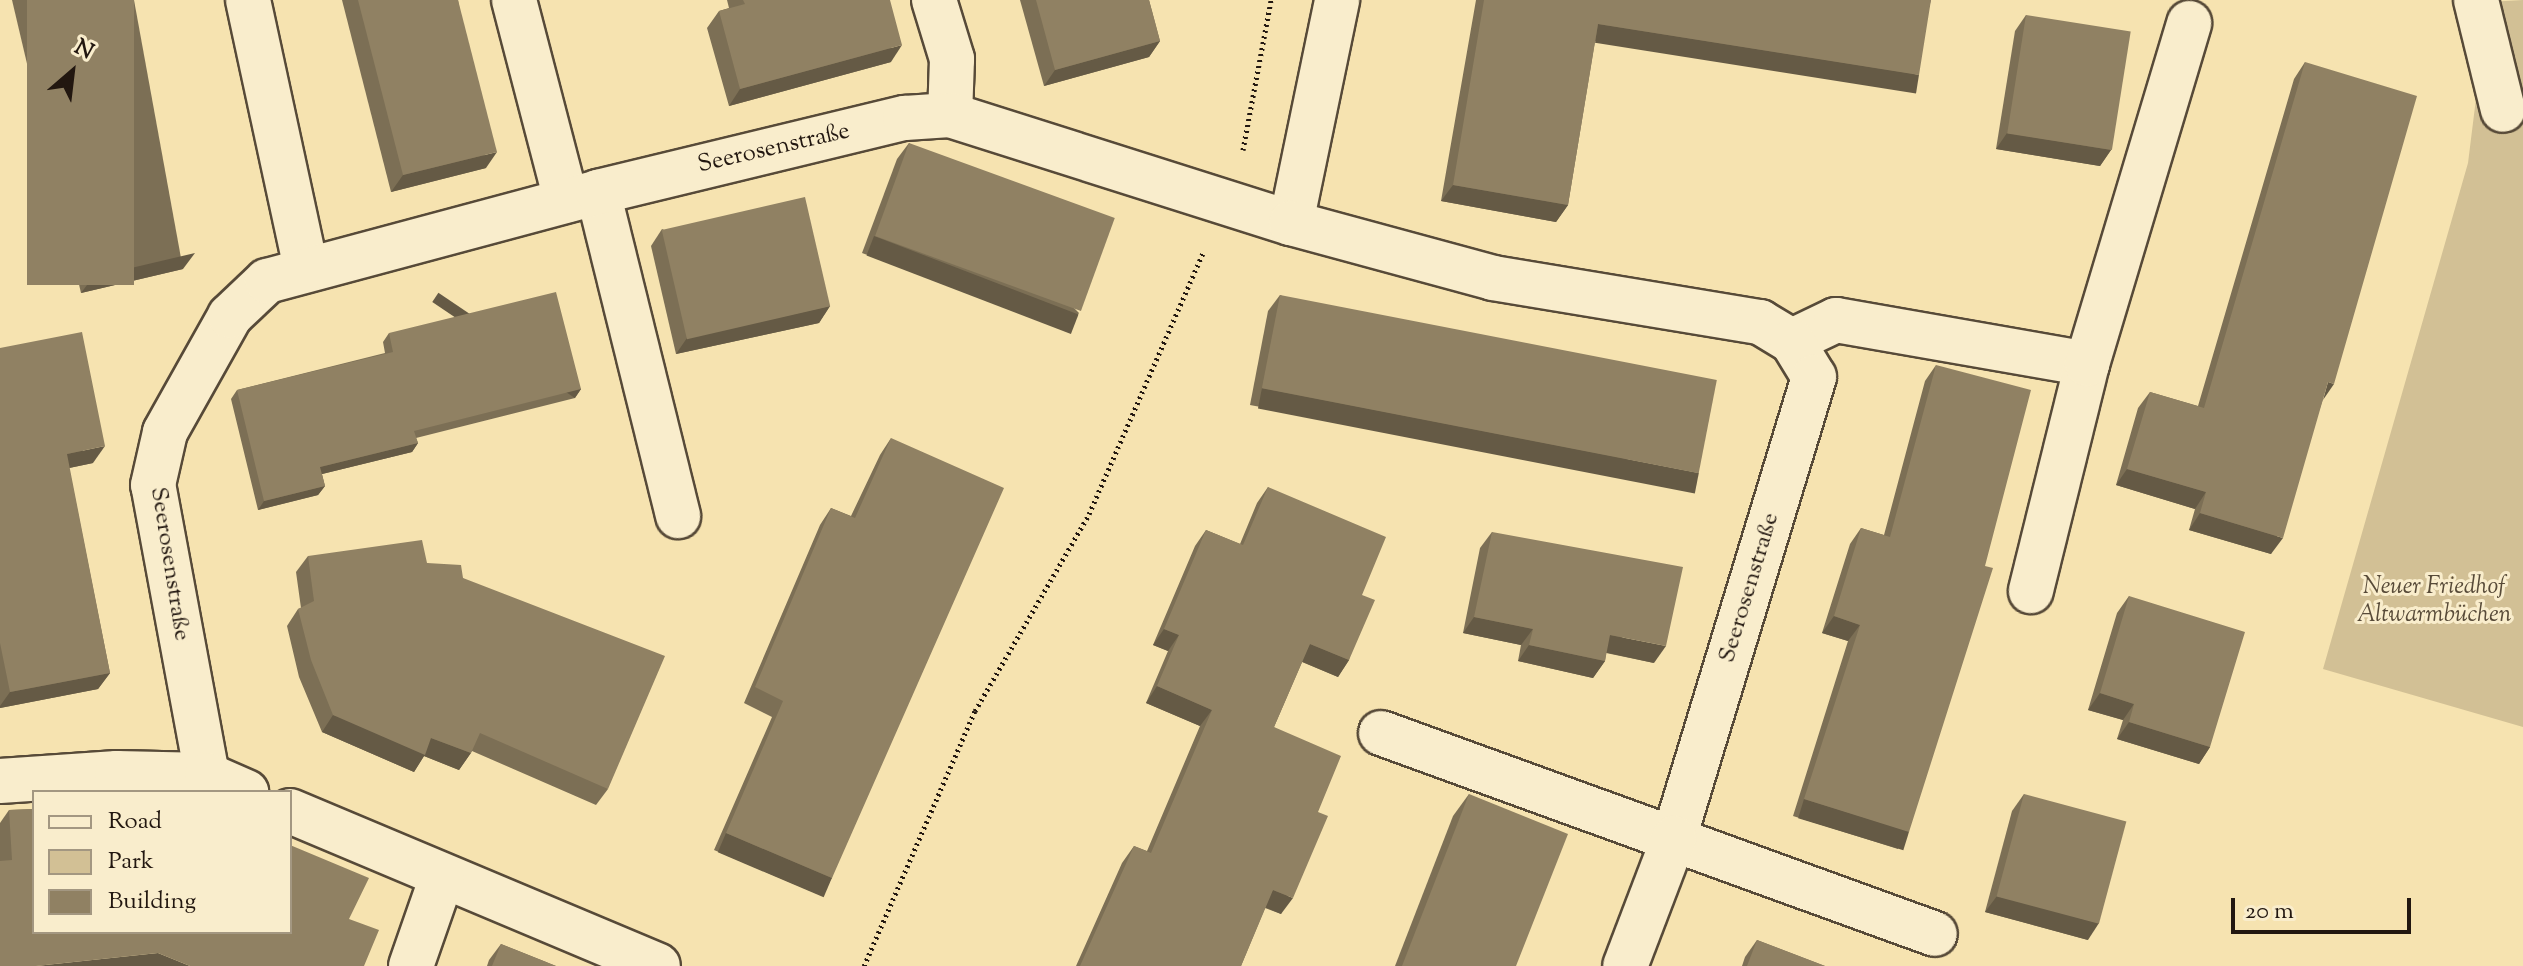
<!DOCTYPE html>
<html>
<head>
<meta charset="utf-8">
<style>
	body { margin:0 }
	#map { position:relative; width:2523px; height:966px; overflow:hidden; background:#f6e3b0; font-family:"Sorts Mill Goudy",serif }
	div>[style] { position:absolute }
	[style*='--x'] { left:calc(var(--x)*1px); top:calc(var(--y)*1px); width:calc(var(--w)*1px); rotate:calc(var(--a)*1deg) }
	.green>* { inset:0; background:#d2c095 }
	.path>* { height:5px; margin-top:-2.5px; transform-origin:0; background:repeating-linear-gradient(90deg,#221710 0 2px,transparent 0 6px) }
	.roads { filter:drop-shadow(2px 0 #574a38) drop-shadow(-2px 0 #574a38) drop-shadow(0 2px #574a38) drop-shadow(0 -2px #574a38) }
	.minor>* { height:44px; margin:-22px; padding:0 22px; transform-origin:22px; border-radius:22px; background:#f9edcc }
	.wall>* { inset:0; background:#7c6f55 }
	.shaded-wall>* { inset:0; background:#655a45; transform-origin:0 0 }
	.building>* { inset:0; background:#908163; transform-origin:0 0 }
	span { translate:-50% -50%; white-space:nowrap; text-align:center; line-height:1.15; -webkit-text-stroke:6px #f9edcc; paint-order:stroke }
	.street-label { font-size:24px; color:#221710 }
	.park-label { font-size:24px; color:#574a38; font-style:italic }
	.legend { position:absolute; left:32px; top:790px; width:260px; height:144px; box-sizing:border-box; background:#f9edcc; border:2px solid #a39781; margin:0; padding:10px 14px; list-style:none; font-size:24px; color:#221710 }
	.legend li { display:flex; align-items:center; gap:16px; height:40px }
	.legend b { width:40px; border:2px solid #a39781 }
	.north { position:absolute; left:32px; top:32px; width:80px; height:80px; -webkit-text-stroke:6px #f9edcc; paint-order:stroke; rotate:28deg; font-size:22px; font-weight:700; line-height:32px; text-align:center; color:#221710 }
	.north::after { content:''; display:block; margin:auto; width:28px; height:36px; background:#221710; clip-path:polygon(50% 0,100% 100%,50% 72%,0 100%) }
	.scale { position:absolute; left:2231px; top:898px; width:180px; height:36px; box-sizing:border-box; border:4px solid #221710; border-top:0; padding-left:10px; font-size:24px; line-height:28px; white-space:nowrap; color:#221710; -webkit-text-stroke:6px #f9edcc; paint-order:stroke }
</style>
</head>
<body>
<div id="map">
	<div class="green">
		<i style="clip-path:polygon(2523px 0,2523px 727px,2323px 669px,2468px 163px,2488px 2px)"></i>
	</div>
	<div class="path">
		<i style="--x:1243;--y:150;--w:153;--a:-79.4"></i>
		<i style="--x:864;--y:966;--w:278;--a:-66.5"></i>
		<i style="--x:975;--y:711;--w:228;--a:-59.9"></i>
		<i style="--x:1089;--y:514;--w:285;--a:-66.4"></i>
	</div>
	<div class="roads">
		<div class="minor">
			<i style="--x:248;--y:0;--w:275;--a:77.8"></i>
			<i style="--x:514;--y:0;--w:207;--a:75.4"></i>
			<i style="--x:934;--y:0;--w:62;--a:73"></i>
			<i style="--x:952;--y:59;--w:56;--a:92"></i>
			<i style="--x:2476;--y:0;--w:113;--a:76.2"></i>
			<i style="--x:598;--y:192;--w:334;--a:76.1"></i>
			<i style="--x:1291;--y:223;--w:228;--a:-78.3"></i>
			<i style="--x:1792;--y:341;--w:49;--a:-25.5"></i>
			<i style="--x:1836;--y:320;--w:255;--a:9.9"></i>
			<i style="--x:2087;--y:364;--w:234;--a:103.9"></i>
			<i style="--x:2087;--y:364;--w:356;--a:-73.3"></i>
			<i style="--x:1381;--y:733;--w:589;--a:19.94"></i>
			<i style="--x:207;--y:775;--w:295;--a:-100.5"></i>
			<i style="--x:153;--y:485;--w:54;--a:-77.2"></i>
			<i style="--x:165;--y:432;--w:133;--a:-60.7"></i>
			<i style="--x:230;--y:316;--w:51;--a:-43.4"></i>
			<i style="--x:267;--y:281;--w:343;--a:-15"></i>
			<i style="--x:598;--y:192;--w:316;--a:-13.6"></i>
			<i style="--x:905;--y:118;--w:45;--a:-3.8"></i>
			<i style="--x:950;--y:115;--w:358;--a:17.6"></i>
			<i style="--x:1291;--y:223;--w:209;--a:15.2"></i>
			<i style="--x:1493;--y:278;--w:271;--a:9.4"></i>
			<i style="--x:1760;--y:322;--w:37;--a:31"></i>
			<i style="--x:1792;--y:341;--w:42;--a:58.6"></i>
			<i style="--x:1814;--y:377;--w:482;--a:106.9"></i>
			<i style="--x:1674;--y:838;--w:137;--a:110.9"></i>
			<i style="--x:0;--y:781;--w:117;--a:-3.9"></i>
			<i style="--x:117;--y:773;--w:90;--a:1.3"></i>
			<i style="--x:207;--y:775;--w:43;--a:23.6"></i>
			<i style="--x:290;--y:811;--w:399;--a:22.8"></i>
			<i style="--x:411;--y:966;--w:94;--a:-70.8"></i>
		</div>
	</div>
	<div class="wall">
		<i style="clip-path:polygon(12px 0,134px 0,183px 269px,81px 293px)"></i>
		<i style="clip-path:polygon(342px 0,458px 0,486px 168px,391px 192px)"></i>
		<i style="clip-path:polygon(727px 0,890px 0,891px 62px,729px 106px,707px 28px,719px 11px,729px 8px)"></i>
		<i style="clip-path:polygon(1020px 0,1149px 0,1160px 41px,1149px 57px,1044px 86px)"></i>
		<i style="clip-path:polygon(1476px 0,1931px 0,1908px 91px,1595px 41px,1568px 205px,1556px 222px,1441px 201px)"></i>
		<i style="clip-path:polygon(2026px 15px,2111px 150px,2100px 166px,1996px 149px,2015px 31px)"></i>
		<i style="clip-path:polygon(2305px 62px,2323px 399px,2271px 554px,2189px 530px,2195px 509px,2116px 485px,2138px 408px,2150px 392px,2198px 406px,2294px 79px)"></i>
		<i style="clip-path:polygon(909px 143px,1079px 313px,1068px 329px,862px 253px,897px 159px)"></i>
		<i style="clip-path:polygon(662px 229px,830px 306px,819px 323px,676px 354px,651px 246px)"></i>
		<i style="clip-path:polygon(1280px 295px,1688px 488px,1250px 405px,1268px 311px)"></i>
		<i style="clip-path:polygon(389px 333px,581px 389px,575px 398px,416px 438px,418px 443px,412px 452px,322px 474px,325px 486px,318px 495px,258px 510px,231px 399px,237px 390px,385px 353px,383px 342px)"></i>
		<i style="clip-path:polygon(0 348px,93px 463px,69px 468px,110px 673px,98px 689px,0 708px)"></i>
		<i style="clip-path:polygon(1936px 365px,1898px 849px,1793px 816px,1848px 641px,1822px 633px,1850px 544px,1861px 528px,1884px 535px,1925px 381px)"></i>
		<i style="clip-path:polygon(891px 438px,832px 878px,820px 895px,714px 850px,772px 717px,744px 703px,820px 525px,831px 508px,851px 516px,880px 455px)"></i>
		<i style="clip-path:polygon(1268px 487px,1362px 595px,1349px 660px,1338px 677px,1302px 662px,1274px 727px,1318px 812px,1281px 914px,1265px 908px,1241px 966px,1076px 966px,1122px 863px,1134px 846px,1147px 851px,1200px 726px,1146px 703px,1168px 651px,1153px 645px,1195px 546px,1206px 530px,1240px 544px,1257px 503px)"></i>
		<i style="clip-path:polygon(1492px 532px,1654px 663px,1606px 653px,1605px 661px,1593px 678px,1518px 661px,1521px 645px,1463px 633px,1480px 548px)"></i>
		<i style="clip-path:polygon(308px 556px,427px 563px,463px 578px,608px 789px,596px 805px,472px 751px,459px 770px,424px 756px,414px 772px,322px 732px,299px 677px,287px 626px,298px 609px,301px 608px,296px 572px)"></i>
		<i style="clip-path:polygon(2129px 596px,2210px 747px,2199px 764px,2117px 739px,2123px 720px,2088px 710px,2117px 613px)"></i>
		<i style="clip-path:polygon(1469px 794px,1516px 966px,1395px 966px,1453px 816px)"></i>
		<i style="clip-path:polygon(2024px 794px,2088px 940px,1985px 912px,2012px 811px)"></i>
		<i style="clip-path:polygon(34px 809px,0 966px,0 823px,9px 810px)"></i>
		<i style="clip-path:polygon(1757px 940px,1825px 966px,1742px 966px,1745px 957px)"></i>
		<i style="clip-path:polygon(501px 944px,556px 966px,487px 966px,489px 960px)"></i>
	</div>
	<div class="shaded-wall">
		<i style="left:1598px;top:24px;width:325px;height:19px;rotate:9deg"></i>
		<i style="clip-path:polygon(1160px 41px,1149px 57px,1044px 86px,1055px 70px)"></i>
		<i style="clip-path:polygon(902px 45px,891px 62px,729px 106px,740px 89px)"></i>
		<i style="clip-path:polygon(2007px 133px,2111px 150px,2100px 166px,1996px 149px)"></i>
		<i style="clip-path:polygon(497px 152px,486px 168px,391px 192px,403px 175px)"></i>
		<i style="clip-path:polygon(1453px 185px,1568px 205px,1556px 222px,1441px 201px)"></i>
		<i style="left:874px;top:236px;width:219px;height:21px;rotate:21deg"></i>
		<i style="clip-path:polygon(195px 253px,183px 269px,81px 293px,93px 277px)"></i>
		<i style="clip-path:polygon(830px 306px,819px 323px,676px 354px,687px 338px)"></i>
		<i style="clip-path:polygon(2328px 382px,2334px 384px,2323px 400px)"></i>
		<i style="left:1262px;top:388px;width:445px;height:21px;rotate:11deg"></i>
		<i style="left:581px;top:389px;width:11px;height:172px;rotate:124deg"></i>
		<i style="clip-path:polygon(418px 443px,412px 452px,314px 476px,320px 467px)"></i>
		<i style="clip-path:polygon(105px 446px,93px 463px,55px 471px,67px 454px)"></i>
		<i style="clip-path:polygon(2127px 469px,2206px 492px,2195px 509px,2116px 485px)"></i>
		<i style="clip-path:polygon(325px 486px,318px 495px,258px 510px,264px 501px)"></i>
		<i style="clip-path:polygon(2200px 513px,2283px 538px,2271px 554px,2189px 530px)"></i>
		<i style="clip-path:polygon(1834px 616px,1860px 625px,1848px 641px,1822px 633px)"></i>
		<i style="clip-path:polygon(1474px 617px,1533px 629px,1521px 645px,1463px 633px)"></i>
		<i style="clip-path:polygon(1164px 629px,1179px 635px,1168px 651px,1153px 645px)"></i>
		<i style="clip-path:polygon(1610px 635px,1666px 646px,1654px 663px,1599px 651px)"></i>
		<i style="clip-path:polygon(1310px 644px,1349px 660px,1338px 677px,1298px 660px)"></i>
		<i style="clip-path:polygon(1529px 645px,1605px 661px,1593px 678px,1518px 661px)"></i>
		<i style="clip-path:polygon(110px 673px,98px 689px,0 708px,0 706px,10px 692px)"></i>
		<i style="clip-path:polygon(1157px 686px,1212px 710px,1200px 726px,1146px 703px)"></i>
		<i style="clip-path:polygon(2100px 693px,2134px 704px,2123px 720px,2088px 710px)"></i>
		<i style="clip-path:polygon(333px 715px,431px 738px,471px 753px,459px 770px,424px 756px,414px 772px,322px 732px)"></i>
		<i style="clip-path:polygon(2129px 722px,2210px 747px,2199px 764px,2117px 739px)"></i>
		<i style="left:1804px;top:799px;width:110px;height:20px;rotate:17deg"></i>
		<i style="left:726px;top:833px;width:115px;height:21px;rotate:23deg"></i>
		<i style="clip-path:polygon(1273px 890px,1293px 898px,1281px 914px,1262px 906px)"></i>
		<i style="clip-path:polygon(1997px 896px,2099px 923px,2088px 940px,1985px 912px)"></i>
		<i style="clip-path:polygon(158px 953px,190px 966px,36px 966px)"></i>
	</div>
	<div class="building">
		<i style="left:27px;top:0;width:107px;height:285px"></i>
		<i style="clip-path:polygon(358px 0,458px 0,497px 152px,403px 175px)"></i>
		<i style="clip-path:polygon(743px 0,890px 0,902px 45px,740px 89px,719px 11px,745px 4px)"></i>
		<i style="clip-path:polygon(1036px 0,1149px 0,1160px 41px,1055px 70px)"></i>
		<i style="clip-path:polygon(1484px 0,1931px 0,1919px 75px,1598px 24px,1568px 205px,1453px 185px)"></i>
		<i style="left:2026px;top:15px;width:106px;height:120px;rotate:9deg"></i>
		<i style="clip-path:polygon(2305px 62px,2417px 96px,2334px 384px,2328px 382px,2283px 538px,2200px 513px,2206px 492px,2127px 469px,2150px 392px,2204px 408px)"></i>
		<i style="left:909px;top:143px;width:219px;height:99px;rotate:20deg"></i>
		<i style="left:805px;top:197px;width:112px;height:147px;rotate:77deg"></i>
		<i style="clip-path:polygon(556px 292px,581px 389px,414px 431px,418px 443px,320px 467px,325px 486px,264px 501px,237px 390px,393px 352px,389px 333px)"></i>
		<i style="left:1280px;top:295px;width:445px;height:95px;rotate:11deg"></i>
		<i style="clip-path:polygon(82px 332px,105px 446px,67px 454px,110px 673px,10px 692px,0 643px,0 348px)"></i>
		<i style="clip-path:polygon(1936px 365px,2031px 390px,1985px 566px,1993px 568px,1909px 832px,1804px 799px,1860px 625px,1834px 616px,1861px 528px,1890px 537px)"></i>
		<i style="clip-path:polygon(891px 438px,1004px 488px,832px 878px,726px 833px,783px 701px,755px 687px,831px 508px,855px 518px)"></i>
		<i style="clip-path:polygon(1268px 487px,1386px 537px,1362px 595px,1375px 600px,1349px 660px,1310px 644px,1274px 727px,1341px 756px,1318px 812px,1328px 816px,1293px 898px,1273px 890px,1241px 966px,1080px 966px,1134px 846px,1151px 853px,1212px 710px,1157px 686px,1179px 635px,1164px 629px,1206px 530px,1243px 545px)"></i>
		<i style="clip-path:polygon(1492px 532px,1683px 567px,1666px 646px,1610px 635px,1605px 661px,1529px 645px,1533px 629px,1474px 617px)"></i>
		<i style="clip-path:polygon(422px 540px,427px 563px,461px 565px,463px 578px,665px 656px,608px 789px,480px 733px,471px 753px,431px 738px,425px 755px,333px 715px,311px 660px,298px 609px,314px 601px,308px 556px)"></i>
		<i style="clip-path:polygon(2129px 596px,2245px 632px,2210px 747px,2129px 722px,2134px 704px,2100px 693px)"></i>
		<i style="clip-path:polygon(1469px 794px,1568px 834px,1516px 966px,1402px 966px)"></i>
		<i style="left:2024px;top:794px;width:106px;height:106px;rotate:15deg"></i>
		<i style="clip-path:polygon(34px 809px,34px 932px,290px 932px,290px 845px,369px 878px,349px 919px,379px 930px,364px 966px,190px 966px,158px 953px,36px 966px,0 966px,0 861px,12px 860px,9px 810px)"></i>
		<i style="clip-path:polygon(1757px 940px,1825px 966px,1747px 966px)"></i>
		<i style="clip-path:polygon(501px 944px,556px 966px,492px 966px)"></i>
	</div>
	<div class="street-label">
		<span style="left:774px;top:149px;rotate:-13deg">Seerosenstraße</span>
		<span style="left:169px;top:564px;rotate:81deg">Seerosenstraße</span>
		<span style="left:1750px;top:588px;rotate:-73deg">Seerosenstraße</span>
	</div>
	<div class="park-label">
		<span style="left:2434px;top:602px">Neuer Friedhof<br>Altwarmbüchen</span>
	</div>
	<ul class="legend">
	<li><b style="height:10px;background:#f9edcc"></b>Road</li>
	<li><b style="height:22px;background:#d2c095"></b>Park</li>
	<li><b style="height:22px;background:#908163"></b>Building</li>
	</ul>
	<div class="north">N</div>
	<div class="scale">20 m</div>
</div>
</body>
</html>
